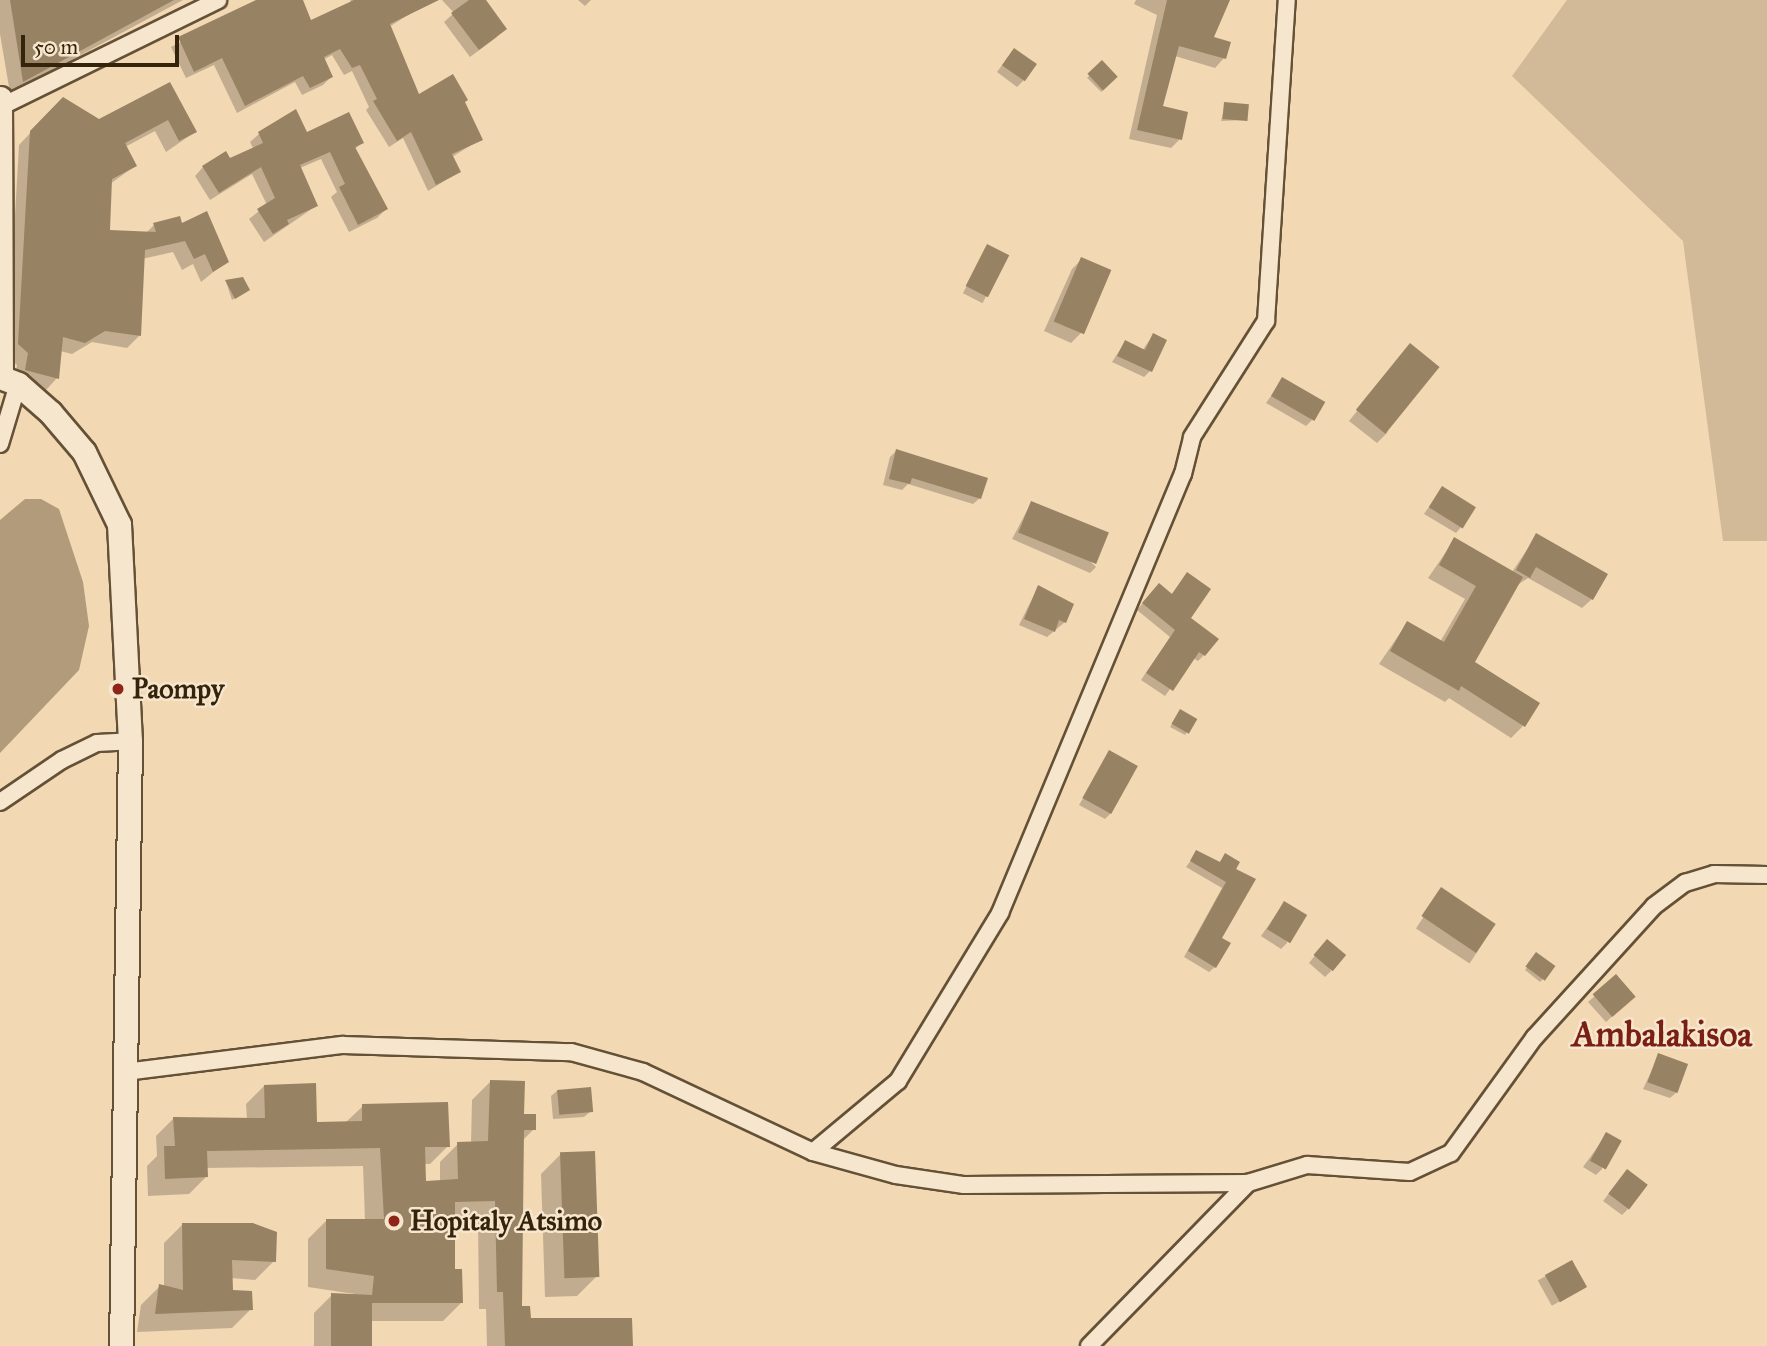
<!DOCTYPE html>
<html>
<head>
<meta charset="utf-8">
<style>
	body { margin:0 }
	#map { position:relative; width:1767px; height:1346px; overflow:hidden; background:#f2d8b3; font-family:"IM FELL Great Primer",serif }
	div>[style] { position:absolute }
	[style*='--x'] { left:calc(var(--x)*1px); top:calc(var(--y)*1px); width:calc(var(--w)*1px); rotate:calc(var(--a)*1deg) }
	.green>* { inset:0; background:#d2b997 }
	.water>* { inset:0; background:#b29b7a }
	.shadow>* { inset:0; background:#0003; transform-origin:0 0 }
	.building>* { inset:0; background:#978263; transform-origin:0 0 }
	.roads { filter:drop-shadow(2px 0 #645136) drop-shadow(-2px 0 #645136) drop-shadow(0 2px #645136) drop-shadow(0 -2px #645136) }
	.street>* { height:16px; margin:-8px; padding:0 8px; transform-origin:8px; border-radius:8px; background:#f7e6ce }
	.secondary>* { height:23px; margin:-11.5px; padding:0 11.5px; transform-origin:11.5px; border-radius:11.5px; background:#f7e6ce }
	.dots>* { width:19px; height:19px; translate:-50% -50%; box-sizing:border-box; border:4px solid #f7e6ce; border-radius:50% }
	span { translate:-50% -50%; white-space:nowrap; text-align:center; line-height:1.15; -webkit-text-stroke:5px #f7e6ce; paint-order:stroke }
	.poi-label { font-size:28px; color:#35240c; font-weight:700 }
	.left { translate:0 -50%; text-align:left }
	.district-label { font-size:35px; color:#7a1f14; font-weight:700 }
	.scale { position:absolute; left:21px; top:35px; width:158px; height:32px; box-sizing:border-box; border:4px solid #35240c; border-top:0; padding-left:9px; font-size:21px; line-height:24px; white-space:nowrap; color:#35240c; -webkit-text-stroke:5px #f7e6ce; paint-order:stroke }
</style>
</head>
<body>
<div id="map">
	<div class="green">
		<i style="clip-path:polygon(1567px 0,1767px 0,1767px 541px,1723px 541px,1683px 241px,1512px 76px)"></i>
	</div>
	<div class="water">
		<i style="clip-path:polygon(25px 499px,41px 499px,59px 509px,83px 582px,89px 626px,79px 670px,0 753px,0 520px)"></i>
	</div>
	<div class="shadow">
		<i style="clip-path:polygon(0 0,183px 0,10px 93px,0 34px)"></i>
		<i style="clip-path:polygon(263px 0,302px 0,311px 23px,352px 3px,350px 0,411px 0,416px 10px,389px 27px,419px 96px,481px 139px,452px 157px,459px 172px,428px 191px,403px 138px,389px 147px,366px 110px,369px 107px,352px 71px,344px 75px,332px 55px,323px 60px,331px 77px,323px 85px,302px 95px,295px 82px,237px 113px,214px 65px,186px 78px,171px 47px)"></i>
		<i style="clip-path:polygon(442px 0,483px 0,497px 37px,470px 57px,444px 22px,454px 13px)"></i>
		<i style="clip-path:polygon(578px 0,591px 0,585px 6px)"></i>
		<i style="clip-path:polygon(1136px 0,1228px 0,1212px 38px,1224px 58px,1215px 68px,1175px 56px,1161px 107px,1180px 139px,1171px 148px,1129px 139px,1157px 15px,1134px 4px)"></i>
		<i style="clip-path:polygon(1008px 57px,1024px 80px,1017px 87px,997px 72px)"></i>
		<i style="left:1102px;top:63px;width:20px;height:21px;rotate:45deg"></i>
		<i style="clip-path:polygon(170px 84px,195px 132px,166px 152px,155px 131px,125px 147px,135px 166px,110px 184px,108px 231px,146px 233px,154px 225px,181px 225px,227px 261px,201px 282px,193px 264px,182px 270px,173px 252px,142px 259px,139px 336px,127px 348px,92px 342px,72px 354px,60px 351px,57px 378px,46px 390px,14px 382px,17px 365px,7px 357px,19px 145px,51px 111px,99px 121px)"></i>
		<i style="clip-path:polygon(1225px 104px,1245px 120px,1221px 121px)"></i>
		<i style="clip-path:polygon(295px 112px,306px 135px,362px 143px,354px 150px,386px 209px,377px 218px,349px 232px,331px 197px,337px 192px,321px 159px,300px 168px,316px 206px,264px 242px,249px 219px,267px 205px,252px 174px,210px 200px,195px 176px,203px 167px,254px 150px,250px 142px,259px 134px)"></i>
		<i style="left:987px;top:246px;width:22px;height:53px;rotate:27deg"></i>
		<i style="clip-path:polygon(1082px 259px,1081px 333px,1071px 343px,1044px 331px,1072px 269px)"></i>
		<i style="clip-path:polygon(226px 282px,245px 293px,232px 300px)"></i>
		<i style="clip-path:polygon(1153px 335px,1150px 371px,1144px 377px,1112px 362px,1125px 342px,1142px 351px)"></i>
		<i style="clip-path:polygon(1410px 345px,1387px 433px,1377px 443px,1349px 421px)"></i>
		<i style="clip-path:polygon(1282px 380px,1312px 420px,1306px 426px,1266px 403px)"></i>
		<i style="clip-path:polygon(896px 451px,980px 498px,973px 504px,908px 484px,902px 490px,883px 485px,890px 457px)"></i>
		<i style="clip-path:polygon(1442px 488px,1462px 526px,1456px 533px,1424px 514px)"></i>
		<i style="clip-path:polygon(1031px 503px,1096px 567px,1090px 573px,1012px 539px)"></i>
		<i style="clip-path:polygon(1537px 535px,1592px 599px,1582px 608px,1528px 578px,1516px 586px,1473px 662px,1523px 726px,1511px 738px,1449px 698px,1445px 702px,1379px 664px,1407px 623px,1440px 642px,1465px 599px,1428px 578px,1455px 539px,1512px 572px)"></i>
		<i style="clip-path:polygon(1187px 574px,1189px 618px,1204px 655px,1198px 661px,1193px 658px,1165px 696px,1141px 680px,1170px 637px,1137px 610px,1153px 591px,1171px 595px)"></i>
		<i style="clip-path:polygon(1038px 587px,1065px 622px,1047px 637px,1019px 625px)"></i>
		<i style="clip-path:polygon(1178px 714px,1195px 720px,1185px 735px,1170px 727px)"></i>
		<i style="clip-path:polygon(1110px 753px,1111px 813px,1105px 819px,1079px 805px)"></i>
		<i style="clip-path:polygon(1197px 852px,1219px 863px,1225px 855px,1238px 862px,1215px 967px,1209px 972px,1184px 957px,1222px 888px,1186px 867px)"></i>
		<i style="left:1441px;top:890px;width:64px;height:46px;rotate:33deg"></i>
		<i style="clip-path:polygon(1284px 903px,1287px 943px,1281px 949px,1261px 936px)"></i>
		<i style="clip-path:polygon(1321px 948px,1331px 971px,1325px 977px,1309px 963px)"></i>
		<i style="clip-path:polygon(1534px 957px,1543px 979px,1540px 982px,1525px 970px)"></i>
		<i style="clip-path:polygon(1616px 977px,1627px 1003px,1606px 1022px,1588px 1002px)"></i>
		<i style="clip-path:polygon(1659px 1055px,1677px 1092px,1670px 1098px,1643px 1089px)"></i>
		<i style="clip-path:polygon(490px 1082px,534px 1129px,522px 1141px,521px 1308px,529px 1320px,631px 1346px,487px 1346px,486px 1309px,479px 1309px,478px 1218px,453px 1219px,453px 1271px,461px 1303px,443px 1321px,371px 1321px,371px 1346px,314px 1346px,314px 1313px,332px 1295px,355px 1294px,308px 1287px,308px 1239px,326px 1221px,365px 1221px,363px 1166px,206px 1168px,207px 1176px,189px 1194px,148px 1196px,147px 1166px,157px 1156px,156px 1136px,174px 1118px,247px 1119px,246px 1104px,264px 1086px,315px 1124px,345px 1123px,363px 1106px,448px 1146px,430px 1164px,423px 1164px,424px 1183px,440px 1182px,440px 1162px,458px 1144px,471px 1143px,472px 1100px)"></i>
		<i style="clip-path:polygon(558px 1090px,591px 1111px,584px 1117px,553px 1119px,551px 1096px)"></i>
		<i style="clip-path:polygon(1607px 1134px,1602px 1169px,1596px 1175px,1583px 1167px)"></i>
		<i style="clip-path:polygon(561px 1154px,597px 1276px,577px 1296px,545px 1297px,541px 1174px)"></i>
		<i style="clip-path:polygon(1621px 1178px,1628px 1209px,1622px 1215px,1603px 1201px)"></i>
		<i style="clip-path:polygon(182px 1225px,274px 1261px,255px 1280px,231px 1278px,231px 1292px,251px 1309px,232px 1328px,137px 1332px,141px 1305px,160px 1286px,164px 1287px,164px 1243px)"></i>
		<i style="left:1571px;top:1262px;width:29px;height:38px;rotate:61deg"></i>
	</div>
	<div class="building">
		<i style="clip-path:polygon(10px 0,174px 0,23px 82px)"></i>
		<i style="clip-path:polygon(256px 0,303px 0,311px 20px,354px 0,439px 0,390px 24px,419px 94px,453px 74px,468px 100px,465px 102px,483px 140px,452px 154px,461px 172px,436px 185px,411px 132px,397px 141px,373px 101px,377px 99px,360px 65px,352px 68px,340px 49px,324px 57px,333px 77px,310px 88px,303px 76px,245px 106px,222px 58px,194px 72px,178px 37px)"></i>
		<i style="clip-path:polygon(469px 0,486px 0,507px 29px,479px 50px,451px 13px)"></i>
		<i style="clip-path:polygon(1167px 0,1230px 0,1214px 37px,1231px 42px,1226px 59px,1179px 46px,1163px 106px,1188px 112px,1182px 140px,1137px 130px)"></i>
		<i style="left:1014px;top:48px;width:28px;height:21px;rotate:35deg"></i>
		<i style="left:1102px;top:60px;width:23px;height:20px;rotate:47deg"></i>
		<i style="clip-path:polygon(170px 82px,197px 132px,179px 141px,168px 120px,125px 143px,137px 166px,112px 179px,110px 230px,156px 232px,153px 223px,180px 216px,182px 223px,207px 211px,229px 262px,213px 272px,205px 254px,194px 259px,185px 241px,145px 250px,141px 336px,105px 331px,85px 343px,63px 337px,59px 379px,25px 370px,28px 353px,18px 344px,30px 131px,63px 97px,99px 119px)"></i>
		<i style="left:1224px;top:102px;width:25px;height:17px;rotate:5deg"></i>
		<i style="clip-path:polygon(296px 109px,307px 132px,349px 112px,364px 143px,355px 147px,388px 209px,358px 225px,339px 187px,345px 184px,330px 152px,300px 165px,318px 206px,287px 220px,289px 224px,273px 234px,257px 209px,275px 198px,261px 167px,219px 193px,202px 166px,226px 151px,230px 158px,263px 143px,258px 132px)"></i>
		<i style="left:987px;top:244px;width:25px;height:47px;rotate:27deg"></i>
		<i style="left:1081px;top:257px;width:33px;height:70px;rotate:23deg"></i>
		<i style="clip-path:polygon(243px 277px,250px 290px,235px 299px,225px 280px)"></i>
		<i style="clip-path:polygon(1153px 333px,1167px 340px,1152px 372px,1117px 356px,1125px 340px,1145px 350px)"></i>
		<i style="left:1410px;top:343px;width:38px;height:86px;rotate:39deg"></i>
		<i style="left:1282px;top:377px;width:50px;height:22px;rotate:30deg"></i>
		<i style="clip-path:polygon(896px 449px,988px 478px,981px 499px,912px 478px,910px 484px,889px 479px)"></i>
		<i style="left:1442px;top:486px;width:40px;height:25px;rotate:32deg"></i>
		<i style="left:1031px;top:501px;width:84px;height:34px;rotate:22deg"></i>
		<i style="clip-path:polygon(1536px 533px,1608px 574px,1593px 600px,1536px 567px,1530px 578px,1516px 570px)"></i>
		<i style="clip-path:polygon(1454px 537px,1523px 577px,1475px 662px,1540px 703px,1525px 727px,1461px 686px,1459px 691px,1390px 651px,1407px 621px,1444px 642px,1476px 586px,1439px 565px)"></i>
		<i style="clip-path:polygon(1187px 572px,1211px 589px,1191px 618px,1219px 639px,1205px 656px,1199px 652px,1173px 691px,1146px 673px,1175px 630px,1142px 603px,1159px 583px,1172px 594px)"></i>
		<i style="clip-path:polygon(1038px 585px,1074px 604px,1066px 623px,1059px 620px,1055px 632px,1024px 619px)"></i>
		<i style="left:1180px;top:709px;width:20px;height:17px;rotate:30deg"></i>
		<i style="left:1109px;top:750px;width:33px;height:55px;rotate:29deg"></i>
		<i style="clip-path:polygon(1196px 850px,1220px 862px,1225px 853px,1240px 862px,1236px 869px,1256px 879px,1222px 938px,1231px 943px,1216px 968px,1188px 951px,1226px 882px,1190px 861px)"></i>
		<i style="left:1441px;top:887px;width:66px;height:35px;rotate:34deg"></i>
		<i style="left:1284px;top:901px;width:27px;height:33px;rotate:31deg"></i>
		<i style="left:1327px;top:939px;width:25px;height:21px;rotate:40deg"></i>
		<i style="left:1536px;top:952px;width:24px;height:18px;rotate:36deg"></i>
		<i style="left:1616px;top:974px;width:30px;height:31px;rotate:49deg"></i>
		<i style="left:1658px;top:1053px;width:32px;height:31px;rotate:20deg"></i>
		<i style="clip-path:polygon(490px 1080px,525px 1081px,524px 1114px,536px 1114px,536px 1130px,524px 1130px,522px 1306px,530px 1306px,531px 1318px,632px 1318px,633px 1346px,505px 1346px,503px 1292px,497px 1292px,495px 1201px,455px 1202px,455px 1269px,462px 1269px,463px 1303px,372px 1303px,372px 1346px,331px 1346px,331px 1293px,372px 1295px,374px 1276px,326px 1269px,326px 1219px,384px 1219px,380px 1148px,207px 1151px,208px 1177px,165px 1179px,164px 1146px,175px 1146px,173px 1117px,265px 1118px,264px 1085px,316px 1083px,317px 1122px,362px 1121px,362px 1104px,448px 1102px,450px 1147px,425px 1147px,426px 1181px,458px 1179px,457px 1142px,488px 1141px)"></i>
		<i style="left:591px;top:1087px;width:25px;height:34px;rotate:85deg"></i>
		<i style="left:1606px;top:1132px;width:18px;height:33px;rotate:29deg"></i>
		<i style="left:595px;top:1151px;width:126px;height:35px;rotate:88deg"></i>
		<i style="left:1627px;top:1169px;width:26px;height:31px;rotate:37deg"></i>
		<i style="clip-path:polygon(182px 1223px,253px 1223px,277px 1232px,276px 1262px,232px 1260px,233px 1290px,252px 1291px,253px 1310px,155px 1314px,159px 1284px,183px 1290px)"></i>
		<i style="left:1572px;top:1260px;width:31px;height:31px;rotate:61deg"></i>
	</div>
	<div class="roads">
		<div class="street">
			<i style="--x:0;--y:107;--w:243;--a:-26.1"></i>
			<i style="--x:0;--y:444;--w:63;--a:-73.3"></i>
			<i style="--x:0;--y:802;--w:75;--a:-34.1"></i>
			<i style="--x:62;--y:760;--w:39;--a:-26"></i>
			<i style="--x:97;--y:743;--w:33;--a:-3"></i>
			<i style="--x:125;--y:1072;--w:220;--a:-7.1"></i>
			<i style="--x:343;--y:1045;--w:228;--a:1.8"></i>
			<i style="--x:571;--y:1052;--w:75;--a:15.5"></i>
			<i style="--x:643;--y:1072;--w:188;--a:25.2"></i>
			<i style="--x:813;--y:1152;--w:86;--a:15.5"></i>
			<i style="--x:896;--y:1175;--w:69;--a:8.4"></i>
			<i style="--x:964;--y:1185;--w:284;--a:-0.4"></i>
			<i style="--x:1248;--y:1183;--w:62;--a:-17"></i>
			<i style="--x:1307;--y:1165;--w:103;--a:3.9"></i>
			<i style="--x:1410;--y:1172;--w:45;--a:-24.9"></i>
			<i style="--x:1451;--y:1153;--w:142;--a:-54.2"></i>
			<i style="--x:1534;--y:1038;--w:178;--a:-47.7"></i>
			<i style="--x:1654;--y:906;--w:39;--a:-37"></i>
			<i style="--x:1685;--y:883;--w:30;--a:-17"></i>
			<i style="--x:1714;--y:874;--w:53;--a:1.1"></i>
			<i style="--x:813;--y:1152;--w:111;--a:-39.9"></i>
			<i style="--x:898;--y:1081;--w:197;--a:-58.7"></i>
			<i style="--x:1000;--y:913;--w:476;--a:-67.4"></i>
			<i style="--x:1183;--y:474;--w:38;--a:-76"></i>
			<i style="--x:1192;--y:437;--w:138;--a:-57.5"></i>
			<i style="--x:1266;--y:321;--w:322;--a:-86.3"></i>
			<i style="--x:1089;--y:1346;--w:228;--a:-45.7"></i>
		</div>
		<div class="secondary">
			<i style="--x:0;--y:98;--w:279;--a:89.8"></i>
			<i style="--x:0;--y:377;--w:19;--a:21"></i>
			<i style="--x:18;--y:384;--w:43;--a:41.2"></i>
			<i style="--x:50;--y:412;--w:52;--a:49.6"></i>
			<i style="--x:84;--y:452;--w:80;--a:64.1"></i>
			<i style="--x:119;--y:524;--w:217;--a:87.1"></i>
			<i style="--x:130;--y:741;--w:605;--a:90.85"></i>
		</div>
	</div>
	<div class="dots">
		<i style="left:118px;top:689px;background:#8f2418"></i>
		<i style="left:394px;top:1221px;background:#8f2418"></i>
	</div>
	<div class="poi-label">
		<span class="left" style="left:132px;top:689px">Paompy</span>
		<span class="left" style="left:410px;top:1221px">Hopitaly Atsimo</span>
	</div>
	<div class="district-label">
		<span style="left:1662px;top:1035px">Ambalakisoa</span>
	</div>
	<div class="scale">50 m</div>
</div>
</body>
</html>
